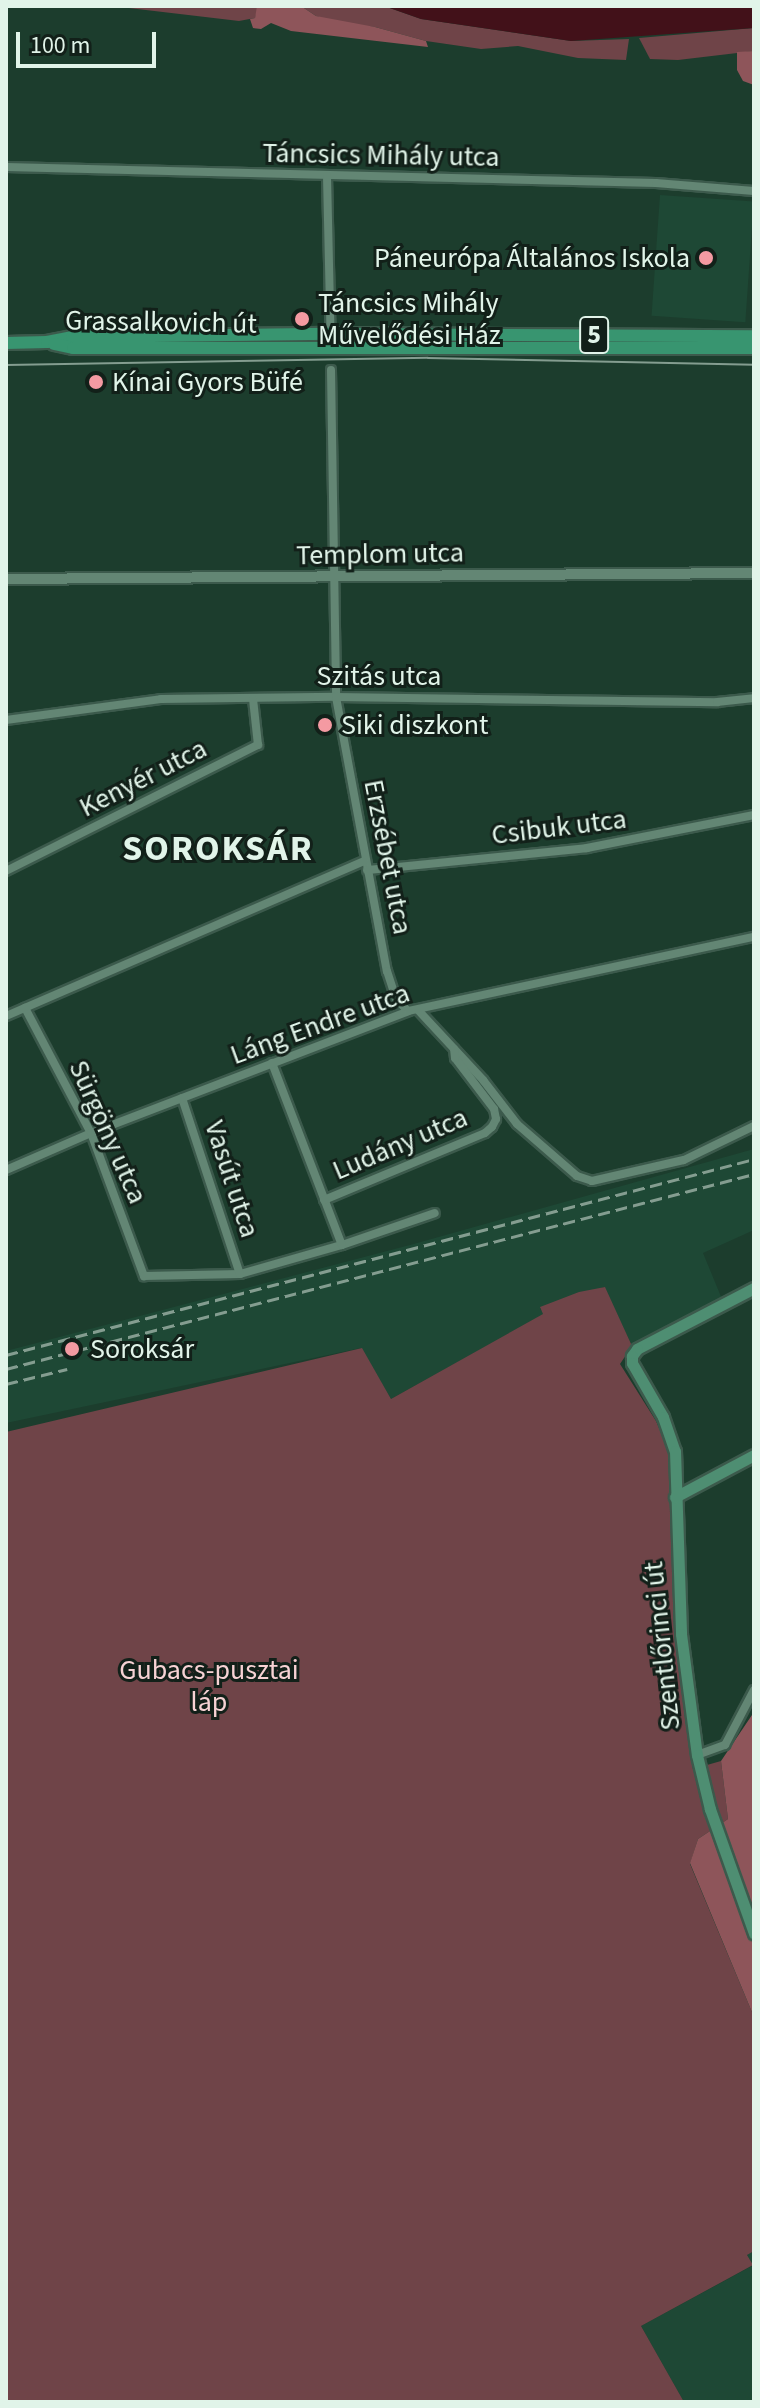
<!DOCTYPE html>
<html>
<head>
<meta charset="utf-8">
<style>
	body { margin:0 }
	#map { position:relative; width:760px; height:2408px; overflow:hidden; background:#1c3d2d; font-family:"Source Sans 3",sans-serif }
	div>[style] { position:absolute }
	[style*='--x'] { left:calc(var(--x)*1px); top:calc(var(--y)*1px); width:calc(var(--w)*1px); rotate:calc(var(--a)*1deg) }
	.built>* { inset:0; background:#1e4835; transform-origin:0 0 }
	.green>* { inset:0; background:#6f4448 }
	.forest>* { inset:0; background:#8e555a }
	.water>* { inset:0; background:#421119 }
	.roads { filter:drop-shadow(2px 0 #3c5a4c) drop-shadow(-2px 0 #3c5a4c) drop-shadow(0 2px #3c5a4c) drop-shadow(0 -2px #3c5a4c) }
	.minor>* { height:8px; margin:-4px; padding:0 4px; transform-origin:4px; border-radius:4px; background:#638674 }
	.tertiary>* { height:10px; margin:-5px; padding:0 5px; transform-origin:5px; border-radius:5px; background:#638674 }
	.secondary>* { height:11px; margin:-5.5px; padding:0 5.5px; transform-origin:5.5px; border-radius:5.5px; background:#4e8e72 }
	.primary>* { height:12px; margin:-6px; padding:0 6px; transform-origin:6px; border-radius:6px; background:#389570 }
	.tram>* { height:2px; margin:-1px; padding:0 1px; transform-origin:1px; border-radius:1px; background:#849d90 }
	.rail>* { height:3px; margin-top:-1.5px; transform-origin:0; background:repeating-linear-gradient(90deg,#849d90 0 12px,transparent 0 18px) }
	.dots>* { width:22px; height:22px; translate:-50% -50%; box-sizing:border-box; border:4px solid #122019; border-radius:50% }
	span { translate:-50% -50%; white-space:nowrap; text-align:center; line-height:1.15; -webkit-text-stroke:6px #122019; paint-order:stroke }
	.shield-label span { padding:2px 6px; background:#122019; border:2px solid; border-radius:6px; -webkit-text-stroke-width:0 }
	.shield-label { font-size:26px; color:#e1f4e9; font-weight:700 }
	.street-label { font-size:28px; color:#e1f4e9 }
	.poi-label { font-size:28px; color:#e1f4e9 }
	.right { translate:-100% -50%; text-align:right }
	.left { translate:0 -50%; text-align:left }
	.park-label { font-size:28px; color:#f7d2d4 }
	.district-label { font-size:36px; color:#e1f4e9; font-weight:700; letter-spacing:2px }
	.frame { position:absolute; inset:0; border:8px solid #e1f4e9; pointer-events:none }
	.scale { position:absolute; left:16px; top:32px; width:140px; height:36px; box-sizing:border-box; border:4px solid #e1f4e9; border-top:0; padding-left:10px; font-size:24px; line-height:28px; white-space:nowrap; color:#e1f4e9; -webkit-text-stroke:6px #122019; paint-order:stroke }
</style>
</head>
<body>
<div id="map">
	<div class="built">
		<i style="left:660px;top:195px;width:94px;height:121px;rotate:4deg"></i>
		<i style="clip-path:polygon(754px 1149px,754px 1230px,703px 1253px,722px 1299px,632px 1346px,604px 1287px,540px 1308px,544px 1314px,391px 1399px,361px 1348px,6px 1423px,6px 1351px,410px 1245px)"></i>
		<i style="clip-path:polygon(754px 2251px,754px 2402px,684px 2402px,641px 2326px,752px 2266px,747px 2255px)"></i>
	</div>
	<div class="green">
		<i style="clip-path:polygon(112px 6px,257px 6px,258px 8px,255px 18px,239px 21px)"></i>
		<i style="clip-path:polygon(301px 6px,384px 6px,421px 19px,571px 41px,629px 39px,626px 60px,578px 58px,518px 46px,481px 49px,426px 41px,375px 27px,342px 24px,316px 16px)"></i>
		<i style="clip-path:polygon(754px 28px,754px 51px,678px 60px,650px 59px,639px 38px)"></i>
		<i style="clip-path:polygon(605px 1287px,632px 1346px,620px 1364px,656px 1421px,669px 1452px,675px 1629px,693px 1769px,721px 1761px,728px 1819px,698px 1839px,690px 1864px,754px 2017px,754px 2251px,747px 2255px,753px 2265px,641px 2326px,684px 2402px,6px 2402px,6px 1432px,362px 1348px,391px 1399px,543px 1314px,540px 1307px,579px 1292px)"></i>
	</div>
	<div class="forest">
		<i style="clip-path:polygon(257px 6px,301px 6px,316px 16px,375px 27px,426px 41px,428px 47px,291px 31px,271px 23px,261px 29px,253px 28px,250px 19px,255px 18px)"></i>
		<i style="clip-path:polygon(754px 51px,754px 85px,743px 81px,737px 70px,737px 52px)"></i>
		<i style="clip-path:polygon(754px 1712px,754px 2017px,690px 1863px,698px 1839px,728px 1819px,721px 1761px)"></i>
	</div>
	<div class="water">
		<i style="clip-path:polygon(384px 6px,754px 6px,754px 28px,571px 41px,421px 19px)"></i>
	</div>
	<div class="roads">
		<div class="minor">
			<i style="--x:6;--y:167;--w:650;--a:1.41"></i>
			<i style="--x:656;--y:183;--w:98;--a:4.7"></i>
			<i style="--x:327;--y:176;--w:173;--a:88.7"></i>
			<i style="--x:331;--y:370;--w:327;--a:89.1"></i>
			<i style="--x:336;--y:697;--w:279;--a:79.5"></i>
			<i style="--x:387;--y:971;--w:29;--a:72"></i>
			<i style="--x:396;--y:999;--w:17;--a:45"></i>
			<i style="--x:6;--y:720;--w:156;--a:-7.7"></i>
			<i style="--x:161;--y:699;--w:175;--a:-0.7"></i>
			<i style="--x:336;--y:697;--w:381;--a:0.8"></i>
			<i style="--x:717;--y:702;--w:37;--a:-6"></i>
			<i style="--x:367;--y:870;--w:221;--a:-5.7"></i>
			<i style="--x:587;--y:848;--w:170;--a:-11.2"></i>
			<i style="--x:6;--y:871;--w:282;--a:-26.6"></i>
			<i style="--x:258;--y:745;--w:46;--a:-96.2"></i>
			<i style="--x:25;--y:1008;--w:141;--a:62.2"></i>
			<i style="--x:91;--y:1133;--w:153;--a:69.7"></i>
			<i style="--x:144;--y:1276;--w:96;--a:-1.2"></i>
			<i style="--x:240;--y:1274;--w:106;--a:-15.9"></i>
			<i style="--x:342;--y:1245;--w:98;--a:-19"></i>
			<i style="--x:418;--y:1010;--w:96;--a:47.1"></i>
			<i style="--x:483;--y:1080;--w:56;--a:52.3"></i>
			<i style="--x:517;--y:1124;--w:79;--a:40.9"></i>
			<i style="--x:577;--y:1176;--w:16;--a:18"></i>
			<i style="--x:592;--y:1181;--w:94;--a:-12.9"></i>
			<i style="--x:684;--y:1160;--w:78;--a:-25.9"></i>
			<i style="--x:6;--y:1016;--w:391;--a:-23.4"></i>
			<i style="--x:272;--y:1063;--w:195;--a:69"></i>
			<i style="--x:182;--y:1098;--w:185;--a:71.8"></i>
			<i style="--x:6;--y:1170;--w:93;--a:-23.5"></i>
			<i style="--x:91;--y:1133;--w:340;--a:-21"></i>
			<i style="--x:408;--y:1011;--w:354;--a:-12.1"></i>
			<i style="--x:324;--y:1200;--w:174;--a:-22.6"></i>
			<i style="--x:485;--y:1133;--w:9;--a:-41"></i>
			<i style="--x:492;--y:1127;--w:9;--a:-63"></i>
			<i style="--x:496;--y:1119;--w:10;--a:-101"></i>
			<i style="--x:494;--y:1109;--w:64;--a:-127.4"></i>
			<i style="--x:455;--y:1058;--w:9;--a:-96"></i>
			<i style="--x:697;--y:1755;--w:30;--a:-20"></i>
			<i style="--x:725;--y:1745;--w:62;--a:-62.2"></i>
		</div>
		<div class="tertiary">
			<i style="--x:6;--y:579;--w:748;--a:-0.46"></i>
		</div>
		<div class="secondary">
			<i style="--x:754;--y:1288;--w:132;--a:152.5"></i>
			<i style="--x:637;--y:1349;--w:9;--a:126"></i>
			<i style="--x:632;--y:1356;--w:7;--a:90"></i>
			<i style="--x:632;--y:1363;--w:62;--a:60.1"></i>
			<i style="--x:663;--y:1417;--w:36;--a:71"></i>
			<i style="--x:675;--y:1451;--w:183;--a:88.1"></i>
			<i style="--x:681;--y:1634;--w:122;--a:82.5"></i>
			<i style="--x:697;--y:1755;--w:56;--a:76.5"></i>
			<i style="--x:710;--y:1809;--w:132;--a:70.5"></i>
			<i style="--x:675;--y:1497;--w:89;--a:-28"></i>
		</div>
		<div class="primary">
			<i style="--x:6;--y:343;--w:41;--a:-1.4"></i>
			<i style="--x:47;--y:342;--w:25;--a:-11"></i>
			<i style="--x:72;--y:337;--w:259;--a:-0.7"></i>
			<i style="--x:331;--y:334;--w:423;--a:0.3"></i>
			<i style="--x:54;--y:344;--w:19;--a:12"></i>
			<i style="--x:73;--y:348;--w:681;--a:0"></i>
		</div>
	</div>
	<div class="tram">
		<i style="--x:6;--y:365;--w:422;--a:-1"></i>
		<i style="--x:428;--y:358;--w:326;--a:1.2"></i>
	</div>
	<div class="rail">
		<i style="--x:6;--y:1355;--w:773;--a:-14.68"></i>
		<i style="--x:6;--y:1369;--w:773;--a:-14.61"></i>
		<i style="--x:6;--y:1384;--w:63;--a:-13.8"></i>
	</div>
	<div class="dots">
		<i style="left:706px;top:258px;background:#f49aa2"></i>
		<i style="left:302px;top:319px;background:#f49aa2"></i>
		<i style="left:96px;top:382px;background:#f49aa2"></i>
		<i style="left:325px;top:725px;background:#f49aa2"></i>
		<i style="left:72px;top:1349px;background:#f49aa2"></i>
	</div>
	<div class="shield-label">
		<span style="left:594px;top:335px">5</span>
	</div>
	<div class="street-label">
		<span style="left:381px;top:155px;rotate:1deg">Táncsics Mihály utca</span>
		<span style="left:161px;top:322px;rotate:1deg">Grassalkovich út</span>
		<span style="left:380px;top:554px;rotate:-1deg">Templom utca</span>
		<span style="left:379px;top:676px">Szitás utca</span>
		<span style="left:143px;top:778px;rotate:-27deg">Kenyér utca</span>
		<span style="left:559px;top:827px;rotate:-7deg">Csibuk utca</span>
		<span style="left:388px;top:857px;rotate:79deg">Erzsébet utca</span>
		<span style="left:320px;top:1024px;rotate:-20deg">Láng Endre utca</span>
		<span style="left:108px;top:1132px;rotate:66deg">Sürgöny utca</span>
		<span style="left:400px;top:1144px;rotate:-23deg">Ludány utca</span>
		<span style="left:232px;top:1179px;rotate:72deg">Vasút utca</span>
		<span style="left:662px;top:1646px;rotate:-96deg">Szentlőrinci út</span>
	</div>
	<div class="poi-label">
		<span class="right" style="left:690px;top:258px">Páneurópa Általános Iskola</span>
		<span class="left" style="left:318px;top:319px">Táncsics Mihály<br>Művelődési Ház</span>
		<span class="left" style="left:112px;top:382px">Kínai Gyors Büfé</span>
		<span class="left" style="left:341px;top:725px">Siki diszkont</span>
		<span class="left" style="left:90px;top:1349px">Soroksár</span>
	</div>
	<div class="park-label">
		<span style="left:209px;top:1686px">Gubacs-pusztai<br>láp</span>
	</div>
	<div class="district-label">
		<span style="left:218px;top:849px">SOROKSÁR</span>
	</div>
	<div class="frame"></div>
	<div class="scale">100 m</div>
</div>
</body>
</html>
